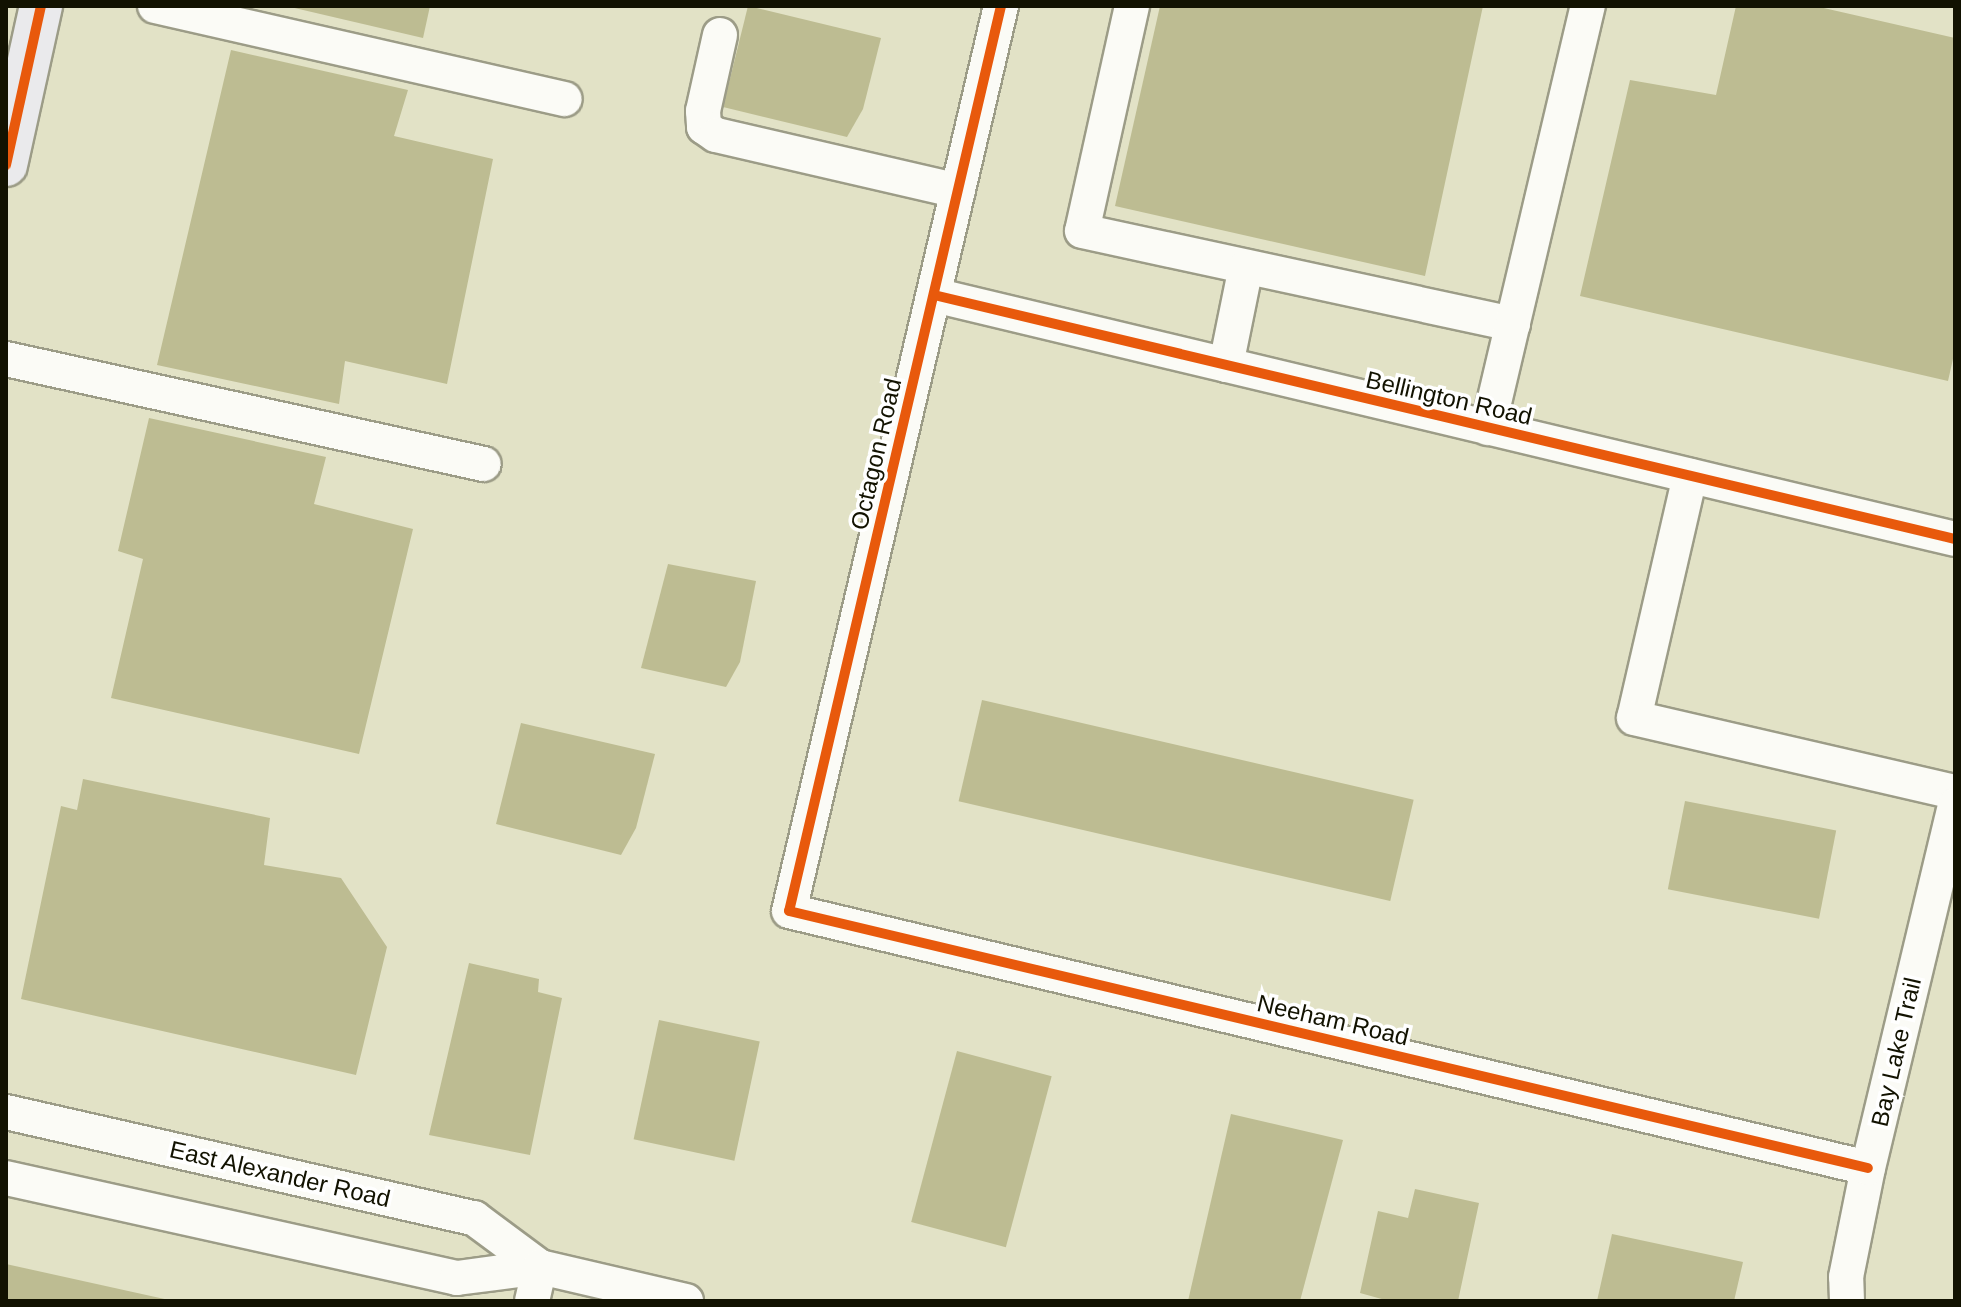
<!DOCTYPE html>
<html>
<head>
<meta charset="utf-8">
<style>
	body { margin:0 }
	#map { position:relative; width:1961px; height:1307px; overflow:hidden; background:#e2e2c6; font-family:Arial,sans-serif }
	div>[style] { position:absolute }
	[style*='--x'] { left:calc(var(--x)*1px); top:calc(var(--y)*1px); width:calc(var(--w)*1px); rotate:calc(var(--a)*1deg) }
	.building>* { inset:0; background:#bdbc92; transform-origin:0 0 }
	.roads { filter:drop-shadow(2px 0 #9c9c87) drop-shadow(-2px 0 #9c9c87) drop-shadow(0 2px #9c9c87) drop-shadow(0 -2px #9c9c87) }
	.minor>* { height:34px; margin:-17px; padding:0 17px; transform-origin:17px; border-radius:17px; background:#fbfbf6 }
	.major>* { height:42px; margin:-21px; padding:0 21px; transform-origin:21px; border-radius:21px; background:#eaeaec }
	.cycleway>* { height:10px; margin:-5px; padding:0 5px; transform-origin:5px; border-radius:5px; background:#e8590c }
	span { translate:-50% -50%; white-space:nowrap; text-align:center; line-height:1.15; -webkit-text-stroke:7px #fff; paint-order:stroke }
	.street-label { font-size:24px; color:#121201 }
	.frame { position:absolute; inset:0; border:8px solid #121201; pointer-events:none }
</style>
</head>
<body>
<div id="map">
	<div class="building">
		<i style="clip-path:polygon(286px 6px,430px 6px,423px 38px)"></i>
		<i style="clip-path:polygon(748px 6px,881px 38px,863px 109px,847px 137px,723px 107px)"></i>
		<i style="clip-path:polygon(1160px 6px,1483px 6px,1425px 276px,1115px 206px)"></i>
		<i style="clip-path:polygon(1736px 6px,1815px 6px,1955px 38px,1955px 350px,1948px 381px,1580px 296px,1630px 80px,1716px 95px)"></i>
		<i style="clip-path:polygon(231px 50px,408px 90px,394px 136px,493px 159px,447px 384px,345px 361px,339px 404px,157px 365px)"></i>
		<i style="clip-path:polygon(149px 418px,326px 457px,314px 504px,413px 529px,359px 754px,111px 698px,143px 559px,118px 551px)"></i>
		<i style="clip-path:polygon(668px 564px,756px 581px,740px 662px,726px 687px,641px 668px)"></i>
		<i style="left:982px;top:700px;width:443px;height:104px;rotate:13deg"></i>
		<i style="clip-path:polygon(521px 723px,655px 754px,636px 828px,621px 855px,496px 824px)"></i>
		<i style="clip-path:polygon(83px 779px,270px 818px,264px 865px,341px 878px,387px 947px,356px 1075px,21px 999px,61px 806px,77px 810px)"></i>
		<i style="left:1685px;top:801px;width:154px;height:90px;rotate:11deg"></i>
		<i style="clip-path:polygon(469px 963px,539px 979px,538px 992px,562px 998px,530px 1155px,429px 1135px)"></i>
		<i style="left:659px;top:1020px;width:103px;height:122px;rotate:12deg"></i>
		<i style="left:957px;top:1051px;width:98px;height:177px;rotate:15deg"></i>
		<i style="clip-path:polygon(1231px 1114px,1343px 1140px,1300px 1301px,1188px 1301px)"></i>
		<i style="clip-path:polygon(1415px 1189px,1479px 1203px,1458px 1301px,1389px 1301px,1360px 1293px,1378px 1211px,1408px 1218px)"></i>
		<i style="clip-path:polygon(1612px 1234px,1743px 1262px,1734px 1301px,1597px 1301px)"></i>
		<i style="clip-path:polygon(6px 1264px,169px 1300px,169px 1301px,6px 1301px)"></i>
	</div>
	<div class="roads">
		<div class="minor">
			<i style="--x:155;--y:6;--w:420;--a:12.8"></i>
			<i style="--x:1001;--y:6;--w:929;--a:103.18"></i>
			<i style="--x:789;--y:911;--w:1109;--a:13.4"></i>
			<i style="--x:1132;--y:6;--w:230;--a:102.5"></i>
			<i style="--x:1082;--y:231;--w:441;--a:12.2"></i>
			<i style="--x:720;--y:35;--w:78;--a:102.6"></i>
			<i style="--x:703;--y:111;--w:16;--a:86"></i>
			<i style="--x:704;--y:127;--w:14;--a:34"></i>
			<i style="--x:716;--y:135;--w:248;--a:13"></i>
			<i style="--x:934;--y:295;--w:1050;--a:13.44"></i>
			<i style="--x:6;--y:359;--w:489;--a:12.4"></i>
			<i style="--x:1226;--y:365;--w:100;--a:-78.5"></i>
			<i style="--x:1488;--y:428;--w:434;--a:-76.7"></i>
			<i style="--x:1690;--y:476;--w:248;--a:103"></i>
			<i style="--x:1634;--y:718;--w:329;--a:13"></i>
			<i style="--x:6;--y:1112;--w:480;--a:12.8"></i>
			<i style="--x:474;--y:1218;--w:82;--a:36.6"></i>
			<i style="--x:6;--y:1178;--w:462;--a:12.5"></i>
			<i style="--x:457;--y:1278;--w:84;--a:-7.5"></i>
			<i style="--x:540;--y:1267;--w:150;--a:13.1"></i>
			<i style="--x:532;--y:1301;--w:35;--a:-77"></i>
			<i style="--x:1847;--y:1301;--w:24;--a:-92"></i>
			<i style="--x:1846;--y:1277;--w:111;--a:-78.6"></i>
			<i style="--x:1868;--y:1168;--w:373;--a:-76.5"></i>
		</div>
		<div class="major">
			<i style="--x:6;--y:165;--w:163;--a:-77.6"></i>
		</div>
	</div>
	<div class="cycleway">
		<i style="--x:1001;--y:6;--w:929;--a:103.18"></i>
		<i style="--x:789;--y:911;--w:1109;--a:13.4"></i>
		<i style="--x:6;--y:165;--w:163;--a:-77.6"></i>
		<i style="--x:934;--y:295;--w:1050;--a:13.44"></i>
	</div>
	<div class="street-label">
		<span style="left:1449px;top:398px;rotate:13deg">Bellington Road</span>
		<span style="left:876px;top:454px;rotate:-77deg">Octagon Road</span>
		<span style="left:1333px;top:1020px;rotate:13deg">Neeham Road</span>
		<span style="left:1896px;top:1052px;rotate:-77deg">Bay Lake Trail</span>
		<span style="left:280px;top:1174px;rotate:13deg">East Alexander Road</span>
	</div>
	<div class="frame"></div>
</div>
</body>
</html>
